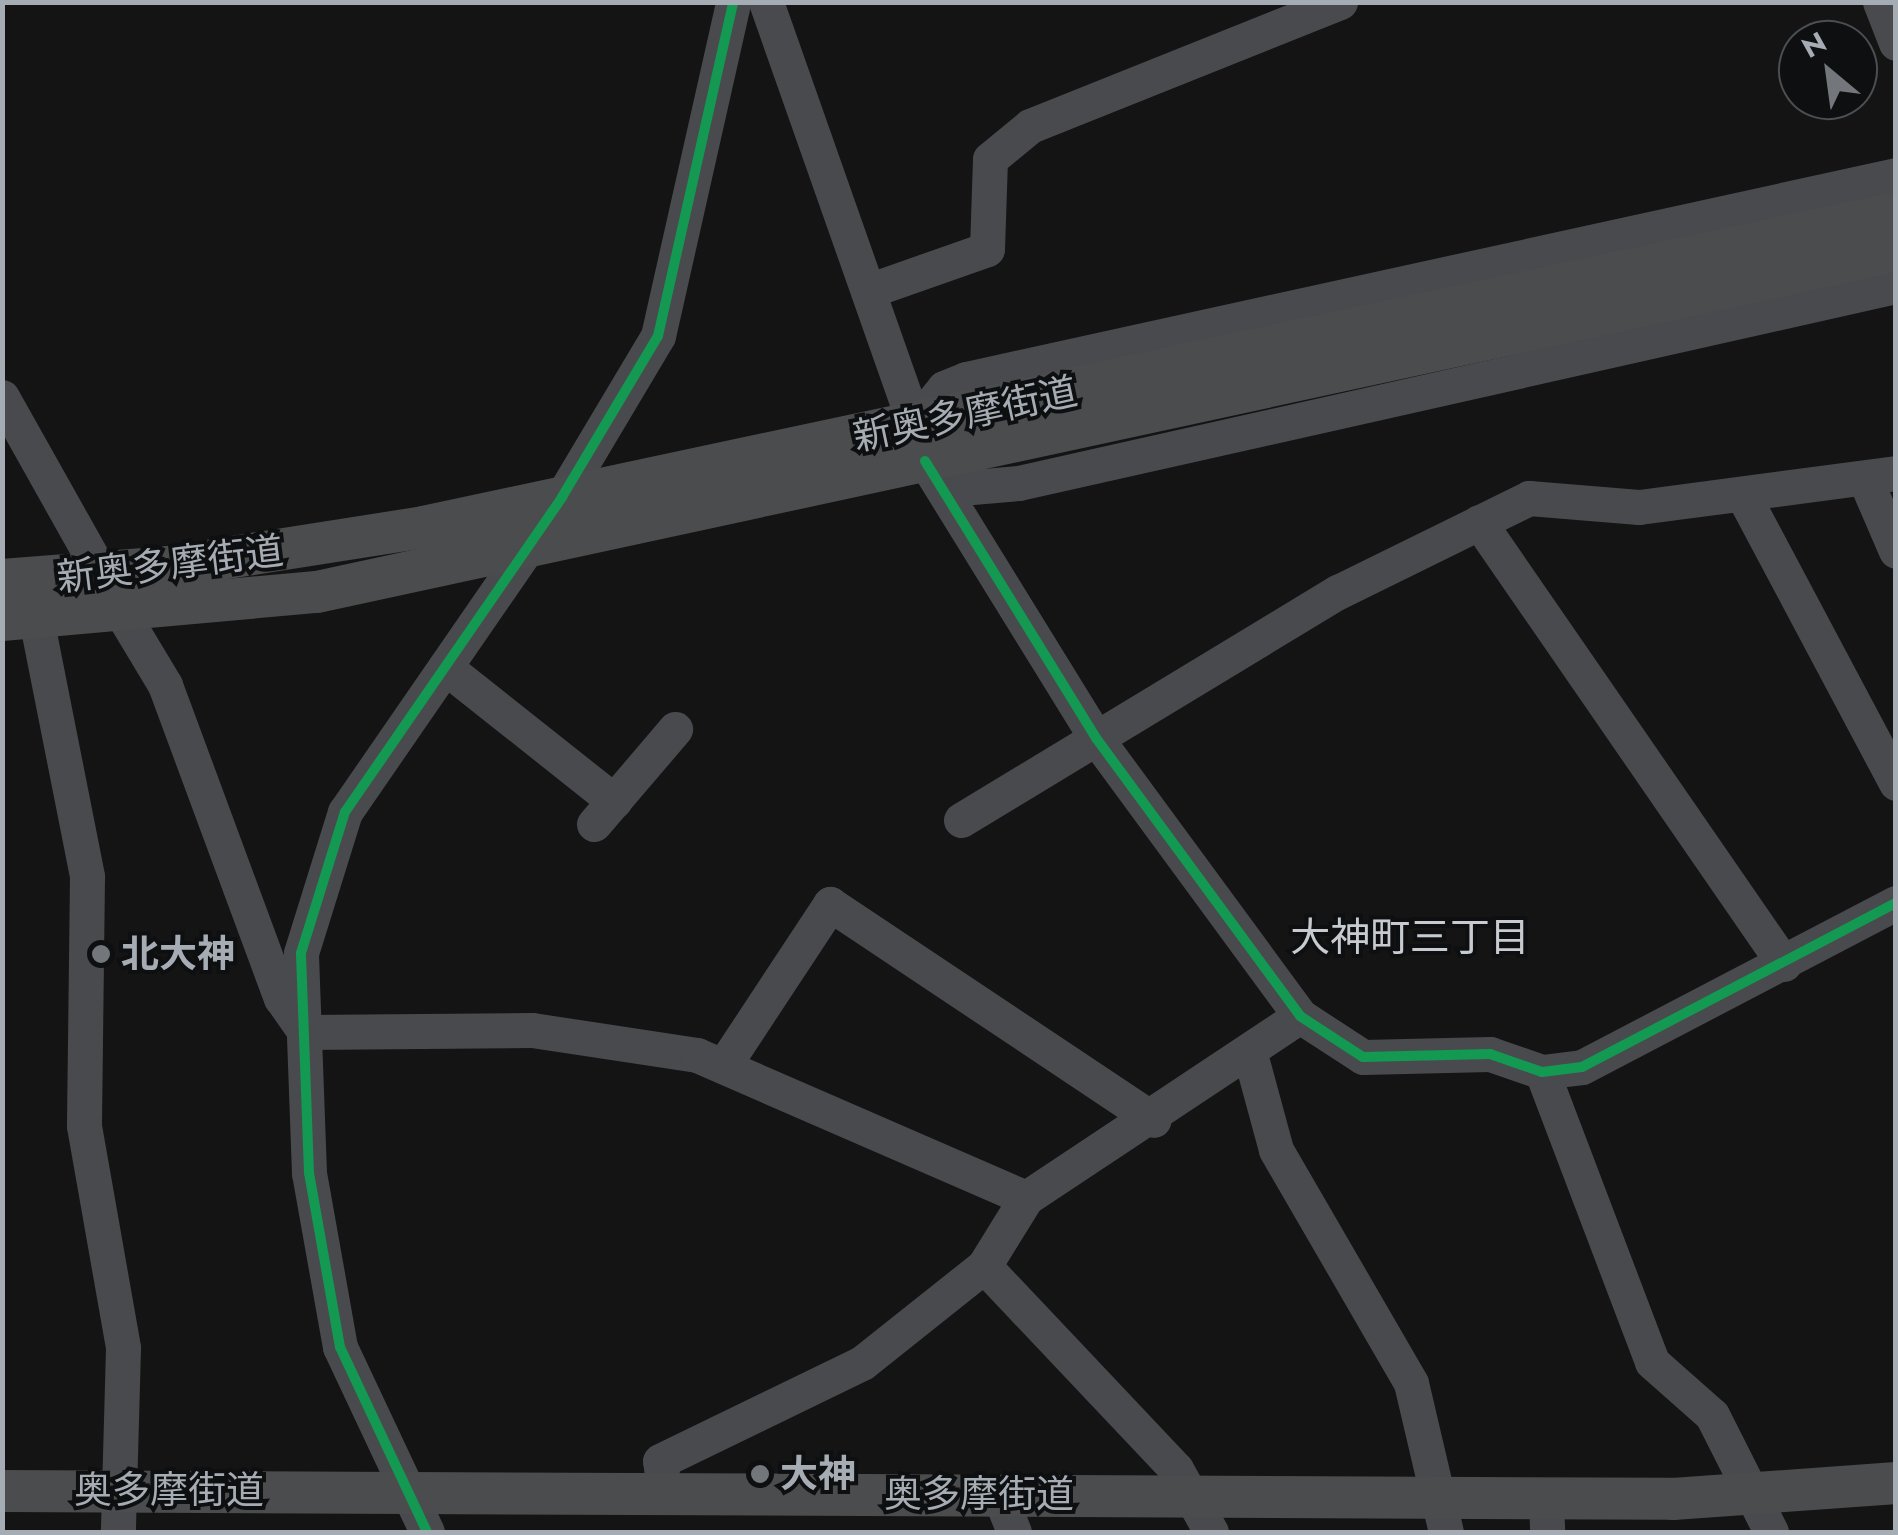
<!DOCTYPE html>
<html>
<head>
<meta charset="utf-8">
<style>
	body { margin:0 }
	#map { position:relative; width:1898px; height:1535px; overflow:hidden; background:#141414; font-family:Jost,"Noto Sans JP",sans-serif }
	div>[style] { position:absolute }
	[style*='--x'] { left:calc(var(--x)*1px); top:calc(var(--y)*1px); width:calc(var(--w)*1px); rotate:calc(var(--a)*1deg) }
	.minor>* { height:35px; margin:-17.5px; padding:0 17.5px; transform-origin:17.5px; border-radius:17.5px; background:#484a4d }
	.major>* { height:42px; margin:-21px; padding:0 21px; transform-origin:21px; border-radius:21px; background:#4b4c4e }
	.cycleway>* { height:10px; margin:-5px; padding:0 5px; transform-origin:5px; border-radius:5px; background:#139951 }
	.dots>* { width:28px; height:28px; translate:-50% -50%; box-sizing:border-box; border:5px solid #0e0f10; border-radius:50% }
	span { translate:-50% -50%; white-space:nowrap; text-align:center; line-height:1.15; -webkit-text-stroke:8px #0e0f10; paint-order:stroke }
	.street-label { font-size:38px; color:#a6acb4 }
	.poi-label { font-size:38px; color:#a6acb4; font-weight:700 }
	.left { translate:0 -50%; text-align:left }
	.neighbourhood-label { font-size:40px; color:#c7cbd0 }
	.frame { position:absolute; inset:0; border:5px solid #a6acb4; pointer-events:none }
	.north { position:absolute; left:1778px; top:20px; width:100px; height:100px; box-sizing:border-box; background:#0e0f10; border:2px solid #4b4e52; border-radius:50%; rotate:331deg; font-size:28px; font-weight:700; line-height:40px; text-align:center; color:#a6acb4 }
	.north::after { content:''; display:block; margin:auto; width:35px; height:45px; background:#73777c; clip-path:polygon(50% 0,100% 100%,50% 72%,0 100%) }
</style>
</head>
<body>
<div id="map">
	<div class="minor">
		<i style="--x:766;--y:2;--w:448;--a:70.6"></i>
		<i style="--x:1880;--y:2;--w:44;--a:68.7"></i>
		<i style="--x:868;--y:291;--w:126;--a:-19.4"></i>
		<i style="--x:987;--y:249;--w:90;--a:-88.1"></i>
		<i style="--x:990;--y:159;--w:52;--a:-39.5"></i>
		<i style="--x:1030;--y:126;--w:334;--a:-21.8"></i>
		<i style="--x:2;--y:397;--w:204;--a:60.7"></i>
		<i style="--x:915;--y:424;--w:46;--a:-51.1"></i>
		<i style="--x:944;--y:388;--w:24;--a:-22"></i>
		<i style="--x:966;--y:379;--w:952;--a:-12.37"></i>
		<i style="--x:925;--y:461;--w:326;--a:58.3"></i>
		<i style="--x:1096;--y:738;--w:345;--a:53.7"></i>
		<i style="--x:1300;--y:1016;--w:75;--a:33.1"></i>
		<i style="--x:1363;--y:1057;--w:127;--a:-1.4"></i>
		<i style="--x:1490;--y:1054;--w:55;--a:19.1"></i>
		<i style="--x:1542;--y:1072;--w:40;--a:-7.1"></i>
		<i style="--x:1582;--y:1067;--w:354;--a:-27.6"></i>
		<i style="--x:1865;--y:479;--w:78;--a:66.7"></i>
		<i style="--x:949;--y:489;--w:70;--a:-4.9"></i>
		<i style="--x:1019;--y:483;--w:899;--a:-12.66"></i>
		<i style="--x:1744;--y:497;--w:324;--a:62"></i>
		<i style="--x:1479;--y:522;--w:537;--a:55.39"></i>
		<i style="--x:31;--y:593;--w:289;--a:78.8"></i>
		<i style="--x:87;--y:877;--w:249;--a:90.7"></i>
		<i style="--x:84;--y:1126;--w:225;--a:80"></i>
		<i style="--x:123;--y:1348;--w:184;--a:91.6"></i>
		<i style="--x:123;--y:615;--w:82;--a:59"></i>
		<i style="--x:165;--y:685;--w:334;--a:69.7"></i>
		<i style="--x:281;--y:998;--w:42;--a:54.8"></i>
		<i style="--x:305;--y:1032;--w:227;--a:-0.5"></i>
		<i style="--x:532;--y:1030;--w:167;--a:8.6"></i>
		<i style="--x:697;--y:1055;--w:359;--a:23.5"></i>
		<i style="--x:445;--y:667;--w:216;--a:38.4"></i>
		<i style="--x:961;--y:820;--w:441;--a:-31.2"></i>
		<i style="--x:1338;--y:592;--w:213;--a:-26.2"></i>
		<i style="--x:1529;--y:498;--w:110;--a:4.7"></i>
		<i style="--x:1639;--y:507;--w:259;--a:-7.5"></i>
		<i style="--x:594;--y:824;--w:125;--a:-49.5"></i>
		<i style="--x:1250;--y:1054;--w:99;--a:74.8"></i>
		<i style="--x:1276;--y:1150;--w:269;--a:59.9"></i>
		<i style="--x:1411;--y:1383;--w:153;--a:76.8"></i>
		<i style="--x:724;--y:1065;--w:193;--a:-56.6"></i>
		<i style="--x:830;--y:904;--w:389;--a:33.7"></i>
		<i style="--x:1542;--y:1072;--w:310;--a:69.2"></i>
		<i style="--x:1652;--y:1362;--w:80;--a:41.5"></i>
		<i style="--x:1712;--y:1415;--w:131;--a:63.2"></i>
		<i style="--x:984;--y:1266;--w:279;--a:46.6"></i>
		<i style="--x:1176;--y:1469;--w:72;--a:60.9"></i>
		<i style="--x:664;--y:1492;--w:31;--a:-97"></i>
		<i style="--x:660;--y:1461;--w:225;--a:-25.9"></i>
		<i style="--x:862;--y:1363;--w:156;--a:-38.5"></i>
		<i style="--x:984;--y:1266;--w:80;--a:-58.3"></i>
		<i style="--x:1026;--y:1198;--w:329;--a:-33.6"></i>
		<i style="--x:999;--y:1494;--w:41;--a:68.5"></i>
		<i style="--x:1546;--y:1498;--w:34;--a:88"></i>
		<i style="--x:427;--y:1532;--w:204;--a:-115.2"></i>
		<i style="--x:340;--y:1347;--w:177;--a:-100.1"></i>
		<i style="--x:309;--y:1173;--w:220;--a:-92.1"></i>
		<i style="--x:301;--y:953;--w:148;--a:-72.7"></i>
		<i style="--x:345;--y:812;--w:383;--a:-55.4"></i>
		<i style="--x:562;--y:497;--w:187;--a:-59.2"></i>
		<i style="--x:658;--y:336;--w:342;--a:-77.3"></i>
	</div>
	<div class="major">
		<i style="--x:2;--y:580;--w:168;--a:-4.5"></i>
		<i style="--x:169;--y:567;--w:257;--a:-8.9"></i>
		<i style="--x:423;--y:527;--w:1506;--a:-12.03"></i>
		<i style="--x:2;--y:620;--w:316;--a:-5.1"></i>
		<i style="--x:317;--y:592;--w:1615;--a:-12.19"></i>
		<i style="--x:2;--y:1491;--w:1671;--a:0.27"></i>
		<i style="--x:1673;--y:1499;--w:224;--a:-4.1"></i>
	</div>
	<div class="cycleway">
		<i style="--x:925;--y:461;--w:326;--a:58.3"></i>
		<i style="--x:1096;--y:738;--w:345;--a:53.7"></i>
		<i style="--x:1300;--y:1016;--w:75;--a:33.1"></i>
		<i style="--x:1363;--y:1057;--w:127;--a:-1.4"></i>
		<i style="--x:1490;--y:1054;--w:55;--a:19.1"></i>
		<i style="--x:1542;--y:1072;--w:40;--a:-7.1"></i>
		<i style="--x:1582;--y:1067;--w:354;--a:-27.6"></i>
		<i style="--x:427;--y:1532;--w:204;--a:-115.2"></i>
		<i style="--x:340;--y:1347;--w:177;--a:-100.1"></i>
		<i style="--x:309;--y:1173;--w:220;--a:-92.1"></i>
		<i style="--x:301;--y:953;--w:148;--a:-72.7"></i>
		<i style="--x:345;--y:812;--w:383;--a:-55.4"></i>
		<i style="--x:562;--y:497;--w:187;--a:-59.2"></i>
		<i style="--x:658;--y:336;--w:342;--a:-77.3"></i>
	</div>
	<div class="dots">
		<i style="left:101px;top:954px;background:#73777c"></i>
		<i style="left:760px;top:1474px;background:#73777c"></i>
	</div>
	<div class="street-label">
		<span style="left:965px;top:414px;rotate:-12deg">新奥多摩街道</span>
		<span style="left:170px;top:564px;rotate:-7deg">新奥多摩街道</span>
		<span style="left:169px;top:1490px">奥多摩街道</span>
		<span style="left:979px;top:1494px">奥多摩街道</span>
	</div>
	<div class="poi-label">
		<span class="left" style="left:121px;top:954px">北大神</span>
		<span class="left" style="left:780px;top:1474px">大神</span>
	</div>
	<div class="neighbourhood-label">
		<span style="left:1410px;top:937px">大神町三丁目</span>
	</div>
	<div class="frame"></div>
	<div class="north">N</div>
</div>
</body>
</html>
